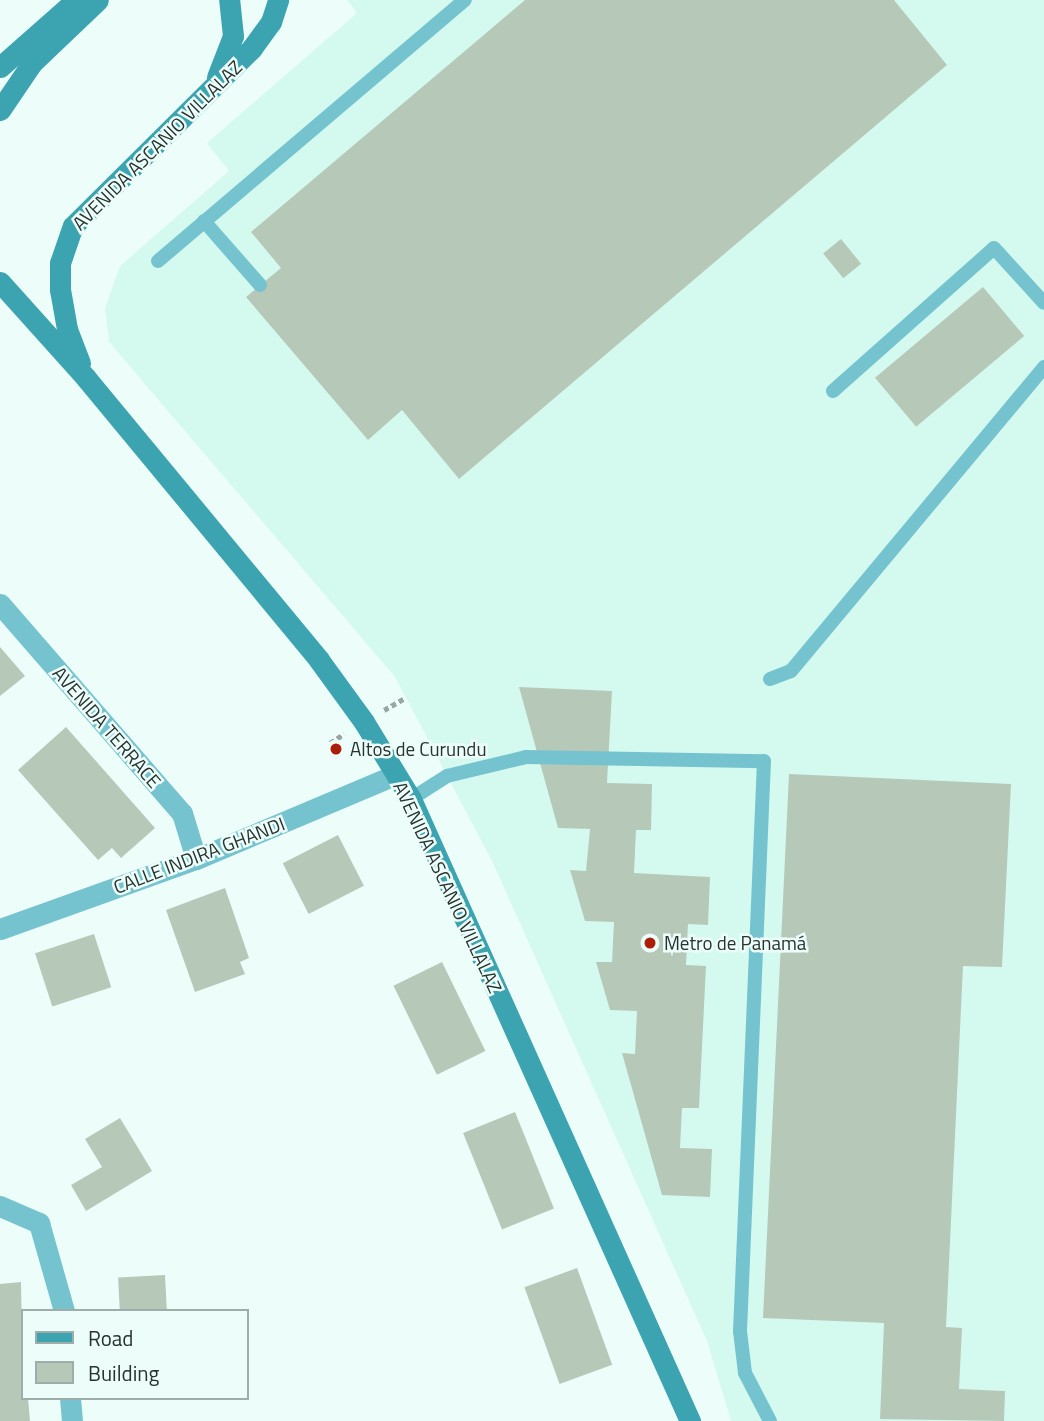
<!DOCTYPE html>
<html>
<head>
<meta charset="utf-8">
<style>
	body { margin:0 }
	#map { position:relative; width:1044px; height:1421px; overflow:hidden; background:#edfefa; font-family:"Titillium Web",sans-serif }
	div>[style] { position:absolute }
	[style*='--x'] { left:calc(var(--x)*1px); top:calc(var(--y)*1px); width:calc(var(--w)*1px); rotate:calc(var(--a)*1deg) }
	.built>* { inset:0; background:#d4faf0 }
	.building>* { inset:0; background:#b6c9b9; transform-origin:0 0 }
	.path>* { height:4.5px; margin-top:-2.25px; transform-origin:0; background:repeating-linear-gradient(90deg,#99a7a4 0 5px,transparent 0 8.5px) }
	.service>* { height:14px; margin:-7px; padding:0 7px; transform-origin:7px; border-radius:7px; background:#75c3cf }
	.minor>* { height:21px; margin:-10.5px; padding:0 10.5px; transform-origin:10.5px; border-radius:10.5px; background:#75c3cf }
	.secondary>* { height:21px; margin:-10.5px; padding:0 10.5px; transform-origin:10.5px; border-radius:10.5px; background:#3ca4b1 }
	.dots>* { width:19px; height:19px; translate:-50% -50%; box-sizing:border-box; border:4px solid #edfefa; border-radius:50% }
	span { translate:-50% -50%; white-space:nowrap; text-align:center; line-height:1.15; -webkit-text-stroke:5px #edfefa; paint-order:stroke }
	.street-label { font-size:19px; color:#283330 }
	.poi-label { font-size:19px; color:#283330 }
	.left { translate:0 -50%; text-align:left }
	.legend { position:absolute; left:21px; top:1309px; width:228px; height:91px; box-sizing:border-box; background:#edfefa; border:2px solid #9eada9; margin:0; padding:9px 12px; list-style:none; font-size:21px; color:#283330 }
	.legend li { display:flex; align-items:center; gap:14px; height:35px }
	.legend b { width:35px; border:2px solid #9eada9 }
</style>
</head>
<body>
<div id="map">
	<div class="built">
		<i style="clip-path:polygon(347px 0,1044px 0,1044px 1421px,731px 1421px,707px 1341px,492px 861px,395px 677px,109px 342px,105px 308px,120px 266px,229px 171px,207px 143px,357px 13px)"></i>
	</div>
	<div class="building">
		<i style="clip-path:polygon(525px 0,894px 0,947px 65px,459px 479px,402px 410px,368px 440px,246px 297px,281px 268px,251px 232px)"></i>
		<i style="left:841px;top:239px;width:32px;height:23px;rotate:51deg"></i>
		<i style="left:983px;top:287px;width:64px;height:141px;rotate:50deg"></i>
		<i style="clip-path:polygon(0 647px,25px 676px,0 696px)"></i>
		<i style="clip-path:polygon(519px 687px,612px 691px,607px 783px,652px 784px,651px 830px,636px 830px,634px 873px,710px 877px,708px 925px,688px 924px,686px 965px,706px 966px,699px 1108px,682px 1108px,680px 1148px,712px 1149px,710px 1197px,662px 1195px,622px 1053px,635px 1054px,637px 1011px,610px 1010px,596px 962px,612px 962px,614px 922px,585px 921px,570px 870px,586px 871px,590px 829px,558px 828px)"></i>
		<i style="clip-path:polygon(66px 727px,155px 828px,121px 858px,112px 848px,98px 860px,18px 770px)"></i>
		<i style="clip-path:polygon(789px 774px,1011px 784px,1002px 967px,963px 966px,946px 1327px,962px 1328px,959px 1389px,1005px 1391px,1004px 1421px,880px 1419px,884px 1323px,763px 1318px)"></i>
		<i style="left:338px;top:835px;width:57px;height:62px;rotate:63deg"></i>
		<i style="clip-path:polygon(225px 888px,249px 958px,240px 962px,245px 974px,195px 992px,166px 910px)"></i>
		<i style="left:94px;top:934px;width:56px;height:62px;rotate:72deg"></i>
		<i style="left:442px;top:962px;width:99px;height:54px;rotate:64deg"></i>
		<i style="left:515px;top:1112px;width:104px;height:56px;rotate:68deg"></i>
		<i style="clip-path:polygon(120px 1118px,152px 1171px,86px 1211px,71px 1185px,102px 1167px,85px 1139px)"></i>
		<i style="left:577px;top:1268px;width:103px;height:56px;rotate:70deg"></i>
		<i style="left:165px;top:1275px;width:36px;height:47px;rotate:87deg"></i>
		<i style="clip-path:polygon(21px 1282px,23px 1398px,28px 1398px,30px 1421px,0 1421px,0 1284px)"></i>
	</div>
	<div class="path">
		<i style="--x:384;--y:710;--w:24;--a:-30"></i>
		<i style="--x:330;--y:743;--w:17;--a:-33"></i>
	</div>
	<div class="service">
		<i style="--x:204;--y:221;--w:85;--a:48.8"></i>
		<i style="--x:158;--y:261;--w:403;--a:-40.4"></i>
		<i style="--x:833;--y:391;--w:215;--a:-41.6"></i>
		<i style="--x:994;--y:248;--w:74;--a:47.7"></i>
		<i style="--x:770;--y:679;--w:22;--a:-21"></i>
		<i style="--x:791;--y:671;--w:396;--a:-50.2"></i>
		<i style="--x:411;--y:799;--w:43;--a:-32.6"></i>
		<i style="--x:447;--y:776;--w:81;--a:-13.5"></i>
		<i style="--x:526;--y:757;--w:238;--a:1"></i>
		<i style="--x:764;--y:761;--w:571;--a:92.41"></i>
		<i style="--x:740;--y:1331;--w:42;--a:83.2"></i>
		<i style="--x:745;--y:1373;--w:54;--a:62.5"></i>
	</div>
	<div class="minor">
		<i style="--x:0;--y:604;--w:277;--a:49"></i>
		<i style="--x:182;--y:813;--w:48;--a:73.1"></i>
		<i style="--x:0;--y:929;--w:208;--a:-19.7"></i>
		<i style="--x:196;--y:859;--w:216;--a:-22.9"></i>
		<i style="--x:0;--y:1206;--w:43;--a:23.6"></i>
		<i style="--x:39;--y:1223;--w:91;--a:74.1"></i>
		<i style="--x:70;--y:1398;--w:23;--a:85"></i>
	</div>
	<div class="secondary">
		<i style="--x:0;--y:67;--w:101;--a:-41.4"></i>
		<i style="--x:217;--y:77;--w:44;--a:-68.7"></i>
		<i style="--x:233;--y:36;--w:36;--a:-96"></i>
		<i style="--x:0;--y:110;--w:57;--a:-55.8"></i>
		<i style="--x:32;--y:63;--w:91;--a:-43.7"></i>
		<i style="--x:0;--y:282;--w:129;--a:48.1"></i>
		<i style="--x:86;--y:378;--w:366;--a:50.4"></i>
		<i style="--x:319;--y:660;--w:77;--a:54"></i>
		<i style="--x:364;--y:722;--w:90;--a:58.6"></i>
		<i style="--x:411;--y:799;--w:682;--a:65.84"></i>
		<i style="--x:80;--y:363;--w:36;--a:-111"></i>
		<i style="--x:67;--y:329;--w:40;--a:-100"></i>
		<i style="--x:60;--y:290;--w:27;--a:-90"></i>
		<i style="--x:60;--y:263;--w:39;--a:-71"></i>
		<i style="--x:73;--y:226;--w:252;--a:-44.8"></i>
		<i style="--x:252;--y:48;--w:32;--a:-54"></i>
		<i style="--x:271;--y:22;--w:23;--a:-72"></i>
	</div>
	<div class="dots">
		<i style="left:336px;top:749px;background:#ad1e09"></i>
		<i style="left:650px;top:943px;background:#ad1e09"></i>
	</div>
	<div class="street-label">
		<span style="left:157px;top:145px;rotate:-45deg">AVENIDA ASCANIO VILLALAZ</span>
		<span style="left:107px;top:727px;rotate:49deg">AVENIDA TERRACE</span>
		<span style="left:199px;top:855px;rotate:-21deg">CALLE INDIRA GHANDI</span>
		<span style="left:448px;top:887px;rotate:65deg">AVENIDA ASCANIO VILLALAZ</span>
	</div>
	<div class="poi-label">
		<span class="left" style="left:350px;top:749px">Altos de Curundu</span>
		<span class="left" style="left:664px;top:943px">Metro de Panamá</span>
	</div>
	<ul class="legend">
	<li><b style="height:9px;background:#3ca4b1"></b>Road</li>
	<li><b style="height:19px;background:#b6c9b9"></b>Building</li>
	</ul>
</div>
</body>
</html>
